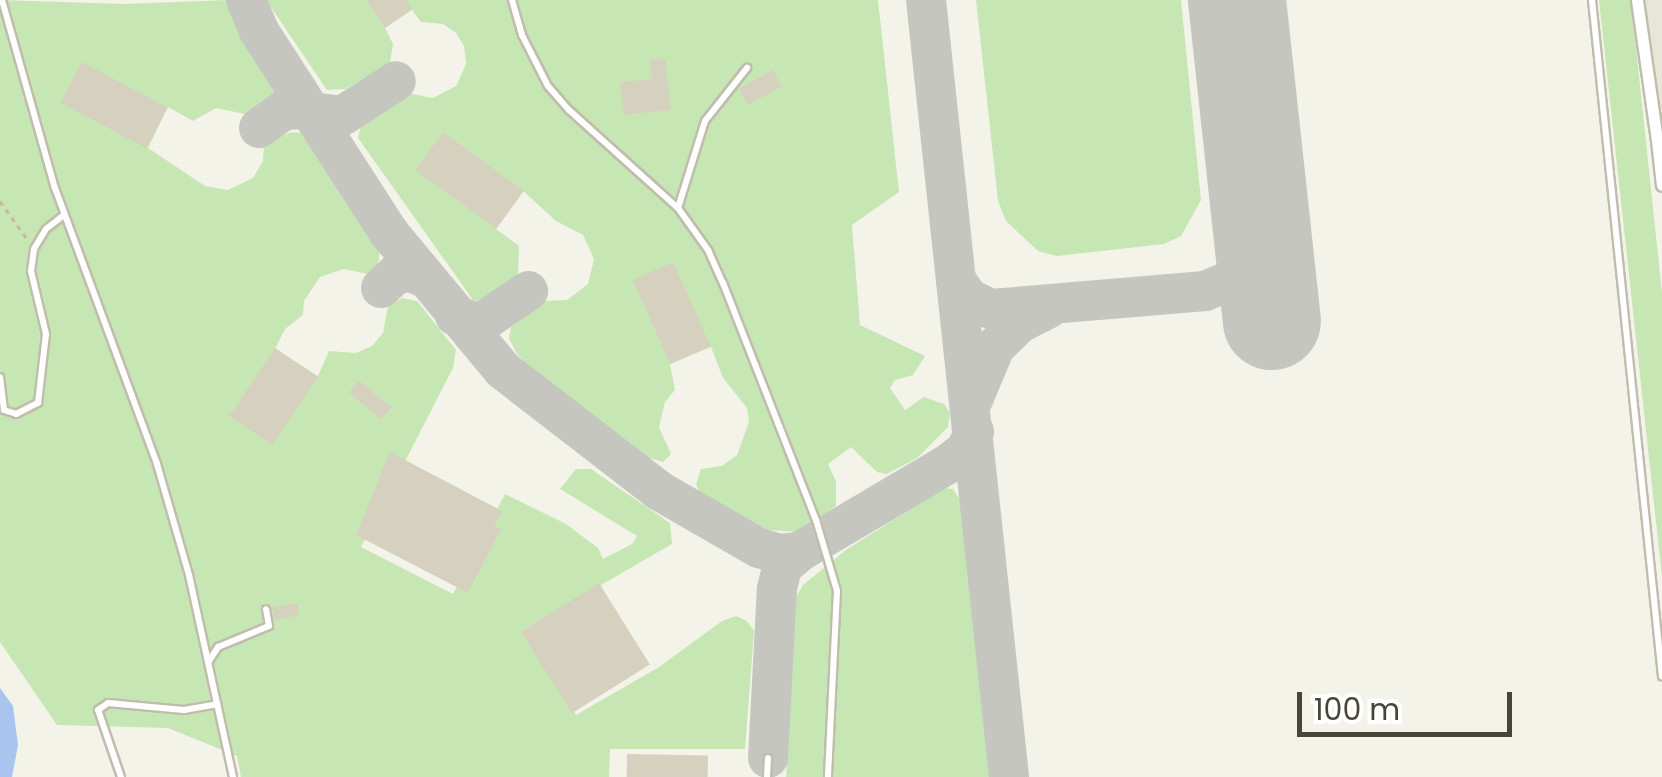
<!DOCTYPE html>
<html>
<head>
<meta charset="utf-8">
<style>
	body { margin:0 }
	#map { position:relative; width:1662px; height:777px; overflow:hidden; background:#f4f3ea; font-family:Poppins,sans-serif }
	div>[style] { position:absolute }
	[style*='--x'] { left:calc(var(--x)*1px); top:calc(var(--y)*1px); width:calc(var(--w)*1px); rotate:calc(var(--a)*1deg) }
	.residential>* { inset:0; background:#e8e6d8 }
	.green>* { inset:0; background:#c6e7b4 }
	.water>* { inset:0; background:#a9c4ee }
	.taxiway>* { height:40px; margin:-20px; padding:0 20px; transform-origin:20px; border-radius:20px; background:#c6c6c1 }
	.runway>* { height:98px; margin:-49px; padding:0 49px; transform-origin:49px; border-radius:49px; background:#c6c6c1 }
	.building>* { inset:0; background:#d6d1bf; transform-origin:0 0 }
	.path>* { height:2.5px; margin-top:-1.25px; transform-origin:0; background:repeating-linear-gradient(90deg,#c1bc9e 0 5px,transparent 0 10px) }
	.roads { filter:drop-shadow(2px 0 #c0bdac) drop-shadow(-2px 0 #c0bdac) drop-shadow(0 2px #c0bdac) drop-shadow(0 -2px #c0bdac) }
	.service>* { height:6px; margin:-3px; padding:0 3px; transform-origin:3px; border-radius:3px; background:#fff }
	.minor>* { height:11px; margin:-5.5px; padding:0 5.5px; transform-origin:5.5px; border-radius:5.5px; background:#fff }
	span { translate:-50% -50%; white-space:nowrap; text-align:center; line-height:1.15; -webkit-text-stroke:8px #fff; paint-order:stroke }
	.scale { position:absolute; left:1297px; top:692px; width:215px; height:45px; box-sizing:border-box; border:5px solid #484538; border-top:0; padding-left:12px; font-size:30px; line-height:35px; white-space:nowrap; color:#484538; -webkit-text-stroke:8px #fff; paint-order:stroke }
</style>
</head>
<body>
<div id="map">
	<div class="residential">
		<i style="clip-path:polygon(1637px 0,1662px 0,1662px 140px)"></i>
	</div>
	<div class="green">
		<i style="clip-path:polygon(evenodd,0 0,125px 4px,228px 0,245px 37px,273px 81px,274px 92px,245px 114px,216px 108px,193px 121px,168px 107px,148px 148px,205px 186px,228px 190px,253px 178px,263px 161px,264px 144px,288px 133px,304px 132px,380px 250px,378px 266px,367px 274px,344px 269px,320px 277px,304px 301px,303px 315px,285px 329px,275px 349px,318px 376px,329px 351px,356px 353px,372px 346px,383px 333px,388px 306px,402px 298px,417px 301px,456px 350px,453px 368px,361px 547px,453px 594px,505px 494px,566px 524px,598px 548px,603px 559px,632px 544px,637px 536px,560px 489px,576px 469px,591px 469px,670px 523px,672px 544px,525px 629px,576px 715px,659px 667px,722px 621px,736px 616px,747px 621px,754px 631px,745px 749px,610px 749px,609px 777px,241px 777px,237px 756px,168px 728px,57px 725px,0 642px,0 0,359px 380px,392px 408px,382px 420px,349px 392px,359px 380px)"></i>
		<i style="clip-path:polygon(266px 0,878px 0,899px 192px,852px 225px,860px 325px,925px 356px,913px 375px,895px 380px,890px 388px,905px 410px,924px 397px,944px 404px,950px 413px,948px 427px,917px 458px,887px 474px,877px 472px,851px 447px,828px 464px,836px 481px,836px 506px,799px 532px,768px 530px,700px 494px,696px 484px,701px 469px,722px 466px,737px 455px,749px 422px,747px 408px,723px 378px,711px 347px,670px 364px,675px 390px,665px 402px,659px 427px,671px 454px,663px 462px,639px 455px,545px 383px,517px 354px,509px 338px,511px 327px,544px 301px,567px 300px,588px 284px,594px 259px,583px 235px,556px 221px,523px 191px,496px 229px,519px 246px,518px 275px,484px 301px,473px 300px,358px 138px,362px 121px,392px 101px,408px 93px,433px 98px,456px 86px,466px 64px,464px 46px,456px 33px,443px 24px,421px 22px,412px 10px,385px 28px,393px 44px,390px 62px,346px 89px,327px 90px)"></i>
		<i style="clip-path:polygon(976px 0,1181px 0,1201px 200px,1181px 236px,1164px 244px,1057px 256px,1038px 251px,1006px 221px,998px 201px)"></i>
		<i style="clip-path:polygon(1599px 0,1631px 0,1662px 293px,1662px 577px)"></i>
		<i style="clip-path:polygon(943px 488px,953px 489px,963px 505px,992px 777px,786px 777px,796px 597px,803px 585px,846px 550px)"></i>
	</div>
	<div class="water">
		<i style="clip-path:polygon(0 688px,13px 706px,18px 745px,12px 777px,0 777px)"></i>
	</div>
	<div class="taxiway">
		<i style="--x:246;--y:0;--w:34;--a:67"></i>
		<i style="--x:259;--y:31;--w:242;--a:57.2"></i>
		<i style="--x:390;--y:234;--w:177;--a:50.3"></i>
		<i style="--x:503;--y:370;--w:196;--a:37.7"></i>
		<i style="--x:658;--y:490;--w:116;--a:29.9"></i>
		<i style="--x:759;--y:548;--w:22;--a:16"></i>
		<i style="--x:780;--y:554;--w:19;--a:-6"></i>
		<i style="--x:926;--y:0;--w:781;--a:83.9"></i>
		<i style="--x:311;--y:112;--w:31;--a:7"></i>
		<i style="--x:342;--y:116;--w:64;--a:-32.9"></i>
		<i style="--x:259;--y:128;--w:31;--a:-36"></i>
		<i style="--x:284;--y:110;--w:25;--a:-2"></i>
		<i style="--x:956;--y:280;--w:22;--a:56"></i>
		<i style="--x:968;--y:298;--w:25;--a:26"></i>
		<i style="--x:991;--y:309;--w:215;--a:-4.8"></i>
		<i style="--x:1205;--y:291;--w:38;--a:-23"></i>
		<i style="--x:1240;--y:276;--w:42;--a:-54.8"></i>
		<i style="--x:381;--y:288;--w:21;--a:-43"></i>
		<i style="--x:396;--y:274;--w:15;--a:-8"></i>
		<i style="--x:411;--y:272;--w:13;--a:23"></i>
		<i style="--x:455;--y:316;--w:27;--a:15"></i>
		<i style="--x:481;--y:323;--w:57;--a:-34.2"></i>
		<i style="--x:972;--y:402;--w:60;--a:-67.3"></i>
		<i style="--x:995;--y:347;--w:35;--a:-44"></i>
		<i style="--x:1020;--y:323;--w:31;--a:-27"></i>
		<i style="--x:768;--y:758;--w:169;--a:-87"></i>
		<i style="--x:777;--y:589;--w:23;--a:-77"></i>
		<i style="--x:782;--y:567;--w:23;--a:-41"></i>
		<i style="--x:799;--y:552;--w:173;--a:-30.6"></i>
		<i style="--x:948;--y:464;--w:23;--a:-38"></i>
		<i style="--x:966;--y:450;--w:20;--a:-66"></i>
	</div>
	<div class="runway">
		<i style="--x:1237;--y:0;--w:323;--a:83.8"></i>
	</div>
	<div class="building">
		<i style="clip-path:polygon(366px 0,406px 0,412px 9px,385px 28px)"></i>
		<i style="clip-path:polygon(665px 59px,671px 110px,624px 115px,620px 82px,652px 79px,650px 60px)"></i>
		<i style="left:82px;top:62px;width:97px;height:46px;rotate:28deg"></i>
		<i style="left:773px;top:70px;width:19px;height:39px;rotate:62deg"></i>
		<i style="left:443px;top:132px;width:100px;height:47px;rotate:36deg"></i>
		<i style="left:673px;top:262px;width:92px;height:44px;rotate:66deg"></i>
		<i style="left:275px;top:348px;width:52px;height:82px;rotate:34deg"></i>
		<i style="left:359px;top:380px;width:43px;height:16px;rotate:40deg"></i>
		<i style="clip-path:polygon(390px 452px,502px 511px,494px 526px,501px 529px,468px 593px,356px 535px)"></i>
		<i style="left:599px;top:583px;width:96px;height:92px;rotate:58deg"></i>
		<i style="left:297px;top:603px;width:13px;height:25px;rotate:81deg"></i>
		<i style="left:627px;top:754px;width:81px;height:23px;rotate:1deg"></i>
	</div>
	<div class="path">
		<i style="--x:0;--y:201;--w:48;--a:54.3"></i>
	</div>
	<div class="roads">
		<div class="service">
			<i style="--x:2;--y:0;--w:195;--a:74.3"></i>
			<i style="--x:55;--y:188;--w:294;--a:69.7"></i>
			<i style="--x:157;--y:464;--w:116;--a:73.9"></i>
			<i style="--x:189;--y:575;--w:207;--a:77.7"></i>
			<i style="--x:512;--y:0;--w:36;--a:74"></i>
			<i style="--x:522;--y:35;--w:57;--a:63"></i>
			<i style="--x:548;--y:86;--w:32;--a:49"></i>
			<i style="--x:569;--y:110;--w:147;--a:42"></i>
			<i style="--x:678;--y:208;--w:52;--a:54.5"></i>
			<i style="--x:708;--y:250;--w:36;--a:66"></i>
			<i style="--x:723;--y:283;--w:255;--a:68.6"></i>
			<i style="--x:816;--y:520;--w:74;--a:73.5"></i>
			<i style="--x:837;--y:591;--w:186;--a:92.8"></i>
			<i style="--x:1592;--y:0;--w:680;--a:84.09"></i>
			<i style="--x:678;--y:208;--w:91;--a:-72.8"></i>
			<i style="--x:705;--y:121;--w:68;--a:-51.6"></i>
			<i style="--x:0;--y:377;--w:33;--a:83"></i>
			<i style="--x:4;--y:410;--w:13;--a:18"></i>
			<i style="--x:16;--y:414;--w:25;--a:-27"></i>
			<i style="--x:38;--y:403;--w:69;--a:-83.4"></i>
			<i style="--x:46;--y:334;--w:65;--a:-103.4"></i>
			<i style="--x:31;--y:271;--w:22;--a:-82"></i>
			<i style="--x:34;--y:249;--w:23;--a:-59"></i>
			<i style="--x:46;--y:229;--w:23;--a:-38"></i>
			<i style="--x:209;--y:661;--w:17;--a:-57"></i>
			<i style="--x:218;--y:647;--w:55;--a:-22.4"></i>
			<i style="--x:269;--y:626;--w:17;--a:-100"></i>
			<i style="--x:121;--y:777;--w:71;--a:-108.9"></i>
			<i style="--x:98;--y:710;--w:12;--a:-35"></i>
			<i style="--x:108;--y:703;--w:76;--a:5.3"></i>
			<i style="--x:184;--y:710;--w:34;--a:-10"></i>
			<i style="--x:767;--y:777;--w:19;--a:-87"></i>
		</div>
		<div class="minor">
			<i style="--x:1637;--y:0;--w:141;--a:81.9"></i>
			<i style="--x:1662;--y:140;--w:5;--a:180"></i>
			<i style="--x:1657;--y:140;--w:45;--a:83.7"></i>
		</div>
	</div>
	<div class="scale">100 m</div>
</div>
</body>
</html>
